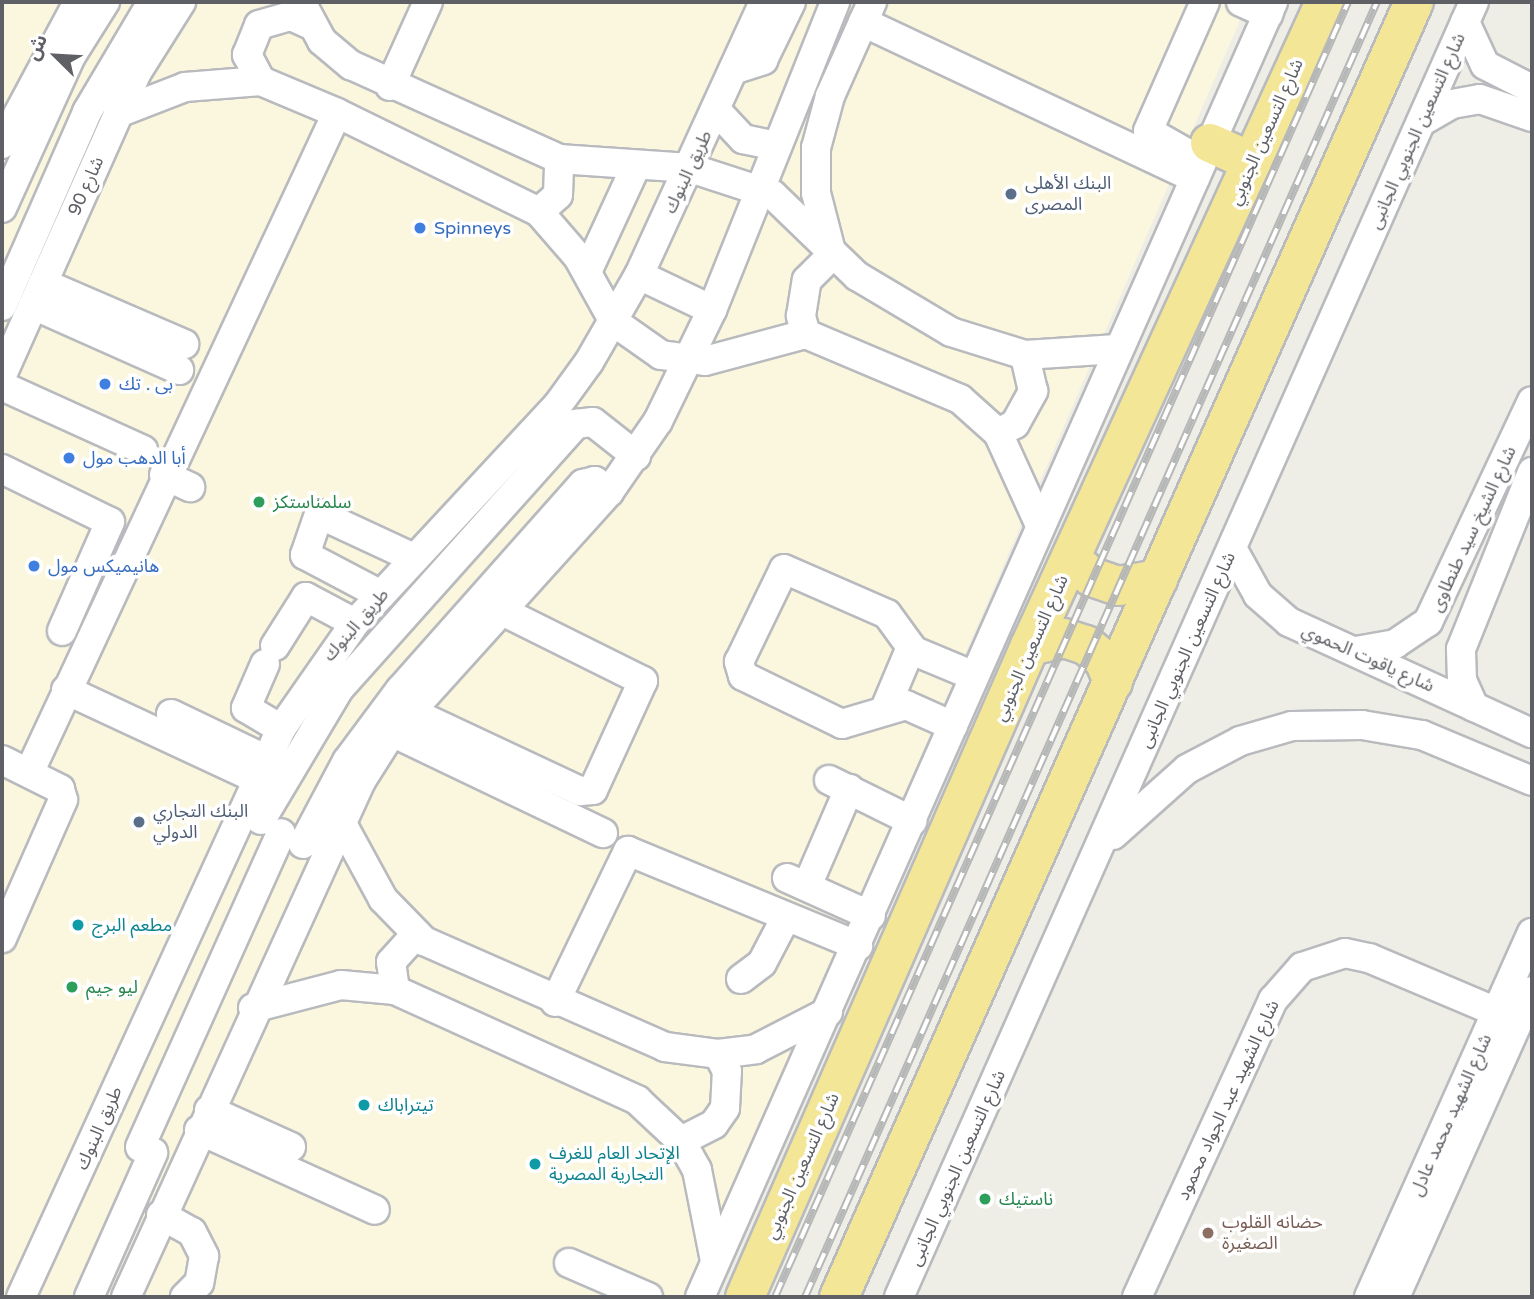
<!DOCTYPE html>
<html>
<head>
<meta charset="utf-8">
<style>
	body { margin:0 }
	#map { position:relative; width:1534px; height:1299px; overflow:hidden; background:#efeee6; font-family:"Varela Round","Noto Sans Arabic",sans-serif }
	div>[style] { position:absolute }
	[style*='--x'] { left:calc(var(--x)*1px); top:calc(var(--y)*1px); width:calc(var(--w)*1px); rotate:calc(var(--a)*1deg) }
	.commercial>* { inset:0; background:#fbf7de }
	.roads { filter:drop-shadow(2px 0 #b8babe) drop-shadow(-2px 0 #b8babe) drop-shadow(0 2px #b8babe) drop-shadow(0 -2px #b8babe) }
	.minor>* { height:28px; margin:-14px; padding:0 14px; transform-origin:14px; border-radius:14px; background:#fff }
	.highway>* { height:38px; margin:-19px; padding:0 19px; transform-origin:19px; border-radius:19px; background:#f4e697 }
	.rail>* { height:8px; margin-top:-4px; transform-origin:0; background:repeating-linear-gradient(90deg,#fff 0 16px,#b6b7b7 0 32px); box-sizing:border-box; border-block:2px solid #b6b7b7 }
	.dots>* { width:19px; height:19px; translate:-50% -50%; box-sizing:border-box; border:4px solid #fff; border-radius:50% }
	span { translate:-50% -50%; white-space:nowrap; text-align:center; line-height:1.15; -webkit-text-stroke:7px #fff; paint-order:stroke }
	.street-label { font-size:18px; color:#5e6065 }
	.service-label { font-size:18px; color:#4e5e75 }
	.left { translate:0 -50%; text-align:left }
	.shop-label { font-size:18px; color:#366cbe }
	.leisure-label { font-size:18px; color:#27864d }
	.culture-label { font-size:18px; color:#0d838f }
	.education-label { font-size:18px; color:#785e54 }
	.frame { position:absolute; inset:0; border:4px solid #5e6065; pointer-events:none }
	.north { position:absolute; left:21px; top:21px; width:70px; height:70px; -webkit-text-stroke:5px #fff; paint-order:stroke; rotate:294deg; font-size:19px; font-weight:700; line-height:28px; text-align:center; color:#5e6065 }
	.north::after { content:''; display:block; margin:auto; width:24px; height:32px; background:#5e6065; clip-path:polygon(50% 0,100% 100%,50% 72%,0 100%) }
</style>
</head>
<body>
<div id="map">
	<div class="commercial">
		<i style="clip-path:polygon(2px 2px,1248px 2px,686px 1297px,2px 1297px)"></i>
	</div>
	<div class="roads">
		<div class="minor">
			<i style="--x:301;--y:2;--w:44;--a:61.7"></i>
			<i style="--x:322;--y:41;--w:38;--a:40"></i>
			<i style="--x:351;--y:65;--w:228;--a:24.3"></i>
			<i style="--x:559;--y:159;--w:131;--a:3.9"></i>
			<i style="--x:690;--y:168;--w:87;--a:18"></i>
			<i style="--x:773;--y:195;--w:117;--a:44"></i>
			<i style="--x:857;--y:276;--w:109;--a:30.8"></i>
			<i style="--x:951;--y:332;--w:77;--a:17.3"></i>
			<i style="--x:1025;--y:355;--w:92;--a:-3.7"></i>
			<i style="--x:1241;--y:2;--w:30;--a:24"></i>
			<i style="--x:863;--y:22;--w:367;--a:25.2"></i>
			<i style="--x:1465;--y:22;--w:47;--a:65.1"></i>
			<i style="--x:1485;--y:65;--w:53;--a:27.1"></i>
			<i style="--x:733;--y:70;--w:32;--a:-18"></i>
			<i style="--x:763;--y:60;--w:64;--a:-64.2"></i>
			<i style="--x:261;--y:81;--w:30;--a:-118"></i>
			<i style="--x:247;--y:55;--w:32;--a:-68"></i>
			<i style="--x:259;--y:25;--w:33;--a:-16"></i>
			<i style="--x:291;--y:16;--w:20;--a:24"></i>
			<i style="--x:390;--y:86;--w:92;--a:-65.7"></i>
			<i style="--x:716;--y:110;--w:40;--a:47"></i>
			<i style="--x:743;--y:139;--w:34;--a:12"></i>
			<i style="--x:118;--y:113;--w:72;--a:-21.2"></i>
			<i style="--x:185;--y:87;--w:76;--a:-4.5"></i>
			<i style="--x:261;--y:81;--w:82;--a:22.8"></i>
			<i style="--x:337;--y:113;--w:225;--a:26.1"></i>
			<i style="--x:539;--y:212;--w:60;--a:49.1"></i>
			<i style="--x:578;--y:257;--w:74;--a:61"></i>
			<i style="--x:614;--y:322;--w:57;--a:35.1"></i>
			<i style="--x:661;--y:355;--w:44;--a:7.8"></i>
			<i style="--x:705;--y:361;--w:105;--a:-15"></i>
			<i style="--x:806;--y:334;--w:167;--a:22.9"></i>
			<i style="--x:960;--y:399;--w:51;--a:41.8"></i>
			<i style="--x:998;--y:433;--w:101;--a:65.5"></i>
			<i style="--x:1421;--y:122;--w:36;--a:-30"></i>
			<i style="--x:1452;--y:104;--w:28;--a:-10"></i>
			<i style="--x:1480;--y:99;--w:55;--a:19.1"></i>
			<i style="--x:2;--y:144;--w:161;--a:-61.8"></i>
			<i style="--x:1183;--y:151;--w:40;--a:-150.3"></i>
			<i style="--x:1148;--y:131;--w:141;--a:-66.2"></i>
			<i style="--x:2;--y:208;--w:167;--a:-65.6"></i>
			<i style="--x:71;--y:56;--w:64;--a:-57.8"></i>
			<i style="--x:539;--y:212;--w:25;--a:-42"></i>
			<i style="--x:558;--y:195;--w:36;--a:-88"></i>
			<i style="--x:587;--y:272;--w:117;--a:-65.2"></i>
			<i style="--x:639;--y:275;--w:81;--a:25.6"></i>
			<i style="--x:43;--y:283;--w:154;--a:23.4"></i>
			<i style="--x:33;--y:305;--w:160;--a:24"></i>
			<i style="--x:2;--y:306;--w:212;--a:-66.3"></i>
			<i style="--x:87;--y:112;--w:128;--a:-59.4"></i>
			<i style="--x:806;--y:334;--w:19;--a:-106"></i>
			<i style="--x:801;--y:316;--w:36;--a:-81"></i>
			<i style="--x:807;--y:280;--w:35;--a:-45"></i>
			<i style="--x:832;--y:255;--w:64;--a:-104.5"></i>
			<i style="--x:816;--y:193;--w:45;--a:-90"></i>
			<i style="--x:816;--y:148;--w:54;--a:-74.9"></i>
			<i style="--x:830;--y:96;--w:103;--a:-65.9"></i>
			<i style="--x:2;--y:375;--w:332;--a:-66"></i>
			<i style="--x:137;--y:72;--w:83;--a:-57.8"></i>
			<i style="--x:2;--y:386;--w:155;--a:24.4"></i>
			<i style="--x:998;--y:433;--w:19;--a:-28"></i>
			<i style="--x:1015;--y:424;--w:38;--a:-61"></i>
			<i style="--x:1033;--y:391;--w:37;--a:-103"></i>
			<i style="--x:2;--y:469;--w:120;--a:26.1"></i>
			<i style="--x:110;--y:522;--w:119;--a:113.8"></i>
			<i style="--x:164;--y:475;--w:29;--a:25"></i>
			<i style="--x:1233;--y:550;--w:51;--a:60.9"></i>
			<i style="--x:1258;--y:595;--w:41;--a:41.1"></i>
			<i style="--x:1289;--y:622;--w:267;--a:24.6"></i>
			<i style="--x:381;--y:595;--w:86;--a:-152.2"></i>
			<i style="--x:305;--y:555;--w:43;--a:-71.1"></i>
			<i style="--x:319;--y:514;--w:105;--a:24.9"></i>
			<i style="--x:275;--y:646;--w:58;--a:-57.7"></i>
			<i style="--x:306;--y:597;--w:55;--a:28"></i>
			<i style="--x:1356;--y:651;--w:40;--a:-10"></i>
			<i style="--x:1395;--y:644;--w:40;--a:-34"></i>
			<i style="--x:1428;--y:622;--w:244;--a:-64.8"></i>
			<i style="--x:265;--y:664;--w:48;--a:113.4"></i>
			<i style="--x:246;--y:708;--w:41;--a:31"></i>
			<i style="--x:66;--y:690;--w:208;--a:25"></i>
			<i style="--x:1474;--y:707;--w:30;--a:-114"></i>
			<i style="--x:1462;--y:680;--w:31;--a:-92"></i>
			<i style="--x:1461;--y:649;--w:191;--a:-68.1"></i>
			<i style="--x:885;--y:709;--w:67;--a:-67.2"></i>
			<i style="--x:409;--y:711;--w:189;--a:25.1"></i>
			<i style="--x:580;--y:791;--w:13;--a:-4"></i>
			<i style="--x:593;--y:790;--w:120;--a:-65.4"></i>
			<i style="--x:643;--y:681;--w:155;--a:-153.6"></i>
			<i style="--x:171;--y:714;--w:104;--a:25.6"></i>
			<i style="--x:953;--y:726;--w:51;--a:-155.9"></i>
			<i style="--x:906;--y:705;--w:67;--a:163.5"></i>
			<i style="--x:842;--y:724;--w:110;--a:-154.1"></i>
			<i style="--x:743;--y:676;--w:15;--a:-106"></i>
			<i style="--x:739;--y:662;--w:103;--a:-64.2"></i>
			<i style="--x:784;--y:569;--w:112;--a:23.6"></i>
			<i style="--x:887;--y:614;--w:46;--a:53.9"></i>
			<i style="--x:914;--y:651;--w:65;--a:22.6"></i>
			<i style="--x:392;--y:732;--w:234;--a:25.6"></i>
			<i style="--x:2;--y:760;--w:65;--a:26.6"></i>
			<i style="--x:60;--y:789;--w:11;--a:75"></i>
			<i style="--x:63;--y:800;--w:151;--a:113.8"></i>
			<i style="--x:29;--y:773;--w:728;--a:-64.98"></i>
			<i style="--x:829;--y:780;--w:93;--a:26.3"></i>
			<i style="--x:261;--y:820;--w:152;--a:-59.2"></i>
			<i style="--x:339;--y:689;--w:356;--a:-48.2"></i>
			<i style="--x:576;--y:424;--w:17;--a:-7"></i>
			<i style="--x:593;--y:422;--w:55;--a:38.3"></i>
			<i style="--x:340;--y:820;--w:90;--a:61.4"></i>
			<i style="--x:383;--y:899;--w:59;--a:45.7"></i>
			<i style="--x:424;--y:941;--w:263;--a:23.7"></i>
			<i style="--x:665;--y:1047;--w:53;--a:7.5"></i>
			<i style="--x:718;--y:1054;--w:38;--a:-7"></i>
			<i style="--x:756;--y:1049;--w:81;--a:-27.2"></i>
			<i style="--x:1113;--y:835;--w:99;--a:-41.7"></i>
			<i style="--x:1187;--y:769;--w:60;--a:-27.8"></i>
			<i style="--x:1240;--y:741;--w:54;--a:-16.1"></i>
			<i style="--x:1292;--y:726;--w:70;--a:-0.8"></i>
			<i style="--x:1362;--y:725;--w:61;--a:9.5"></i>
			<i style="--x:1422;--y:735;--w:119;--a:22.7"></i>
			<i style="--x:303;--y:844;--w:94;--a:-62.1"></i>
			<i style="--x:347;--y:761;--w:89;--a:-53.3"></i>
			<i style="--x:400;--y:690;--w:276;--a:-48.4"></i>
			<i style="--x:583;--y:484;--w:12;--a:-14"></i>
			<i style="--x:595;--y:481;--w:18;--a:38"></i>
			<i style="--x:787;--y:878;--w:92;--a:24.3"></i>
			<i style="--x:807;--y:886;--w:106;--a:-66.6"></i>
			<i style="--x:741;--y:979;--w:26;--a:-37"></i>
			<i style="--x:762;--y:963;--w:52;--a:-62.4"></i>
			<i style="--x:395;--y:990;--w:28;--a:-98"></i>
			<i style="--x:391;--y:962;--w:38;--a:-48"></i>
			<i style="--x:555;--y:1002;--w:168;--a:-64.2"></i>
			<i style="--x:628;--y:851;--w:249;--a:22.4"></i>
			<i style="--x:253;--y:1008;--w:91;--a:-14.6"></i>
			<i style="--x:341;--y:985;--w:54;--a:5.3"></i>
			<i style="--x:395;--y:990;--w:266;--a:24.4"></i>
			<i style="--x:637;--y:1100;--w:60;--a:43"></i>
			<i style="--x:681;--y:1141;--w:33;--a:61"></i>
			<i style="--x:697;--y:1170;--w:93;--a:78.8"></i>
			<i style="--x:209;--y:1110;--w:90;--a:24.3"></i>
			<i style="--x:199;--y:1130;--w:193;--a:24.4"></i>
			<i style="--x:681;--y:1141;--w:37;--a:-27"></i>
			<i style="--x:714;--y:1124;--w:19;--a:-55"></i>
			<i style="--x:725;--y:1108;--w:37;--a:-87"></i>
			<i style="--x:727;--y:1071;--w:19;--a:-118"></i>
			<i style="--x:140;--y:1147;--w:344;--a:-65.8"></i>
			<i style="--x:161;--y:1215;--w:35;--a:29"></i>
			<i style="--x:192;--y:1232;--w:27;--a:63"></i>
			<i style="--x:204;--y:1256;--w:27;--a:100"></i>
			<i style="--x:199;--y:1283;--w:20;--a:135"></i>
			<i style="--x:569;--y:1263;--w:86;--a:23.3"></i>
			<i style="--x:21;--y:1297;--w:625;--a:-65.4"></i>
			<i style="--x:281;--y:729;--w:129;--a:-55.1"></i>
			<i style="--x:355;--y:623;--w:296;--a:-47.1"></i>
			<i style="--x:557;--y:406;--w:54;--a:-54"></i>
			<i style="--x:589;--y:362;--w:100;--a:-60.1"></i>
			<i style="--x:639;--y:275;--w:300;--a:-65.4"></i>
			<i style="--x:89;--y:1297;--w:158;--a:-66"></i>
			<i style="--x:126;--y:1297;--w:567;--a:-65.51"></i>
			<i style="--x:361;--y:781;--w:58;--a:-57.7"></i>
			<i style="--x:392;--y:732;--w:324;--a:-47.9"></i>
			<i style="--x:609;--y:492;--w:86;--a:-55.4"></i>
			<i style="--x:658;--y:421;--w:123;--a:-64.1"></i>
			<i style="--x:712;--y:310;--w:332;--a:-68.2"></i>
			<i style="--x:700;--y:1297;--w:1416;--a:-66.13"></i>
			<i style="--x:899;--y:1297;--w:1417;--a:-66.06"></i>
			<i style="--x:1137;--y:1297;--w:327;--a:-65.4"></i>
			<i style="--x:1273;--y:1000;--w:44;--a:-48.7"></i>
			<i style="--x:1302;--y:967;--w:45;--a:-18"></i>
			<i style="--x:1345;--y:953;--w:25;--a:12"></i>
			<i style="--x:1369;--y:958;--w:162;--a:22.9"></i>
			<i style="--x:1369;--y:1297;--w:399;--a:-65.9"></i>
			<i style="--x:1395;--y:1297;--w:335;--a:-65.9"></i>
		</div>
		<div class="highway">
			<i style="--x:1210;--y:143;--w:46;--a:24.3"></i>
			<i style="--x:1071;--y:559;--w:28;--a:41"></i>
			<i style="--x:1092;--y:577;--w:28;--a:19"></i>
			<i style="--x:1118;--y:586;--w:41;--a:-9.9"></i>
			<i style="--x:1030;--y:646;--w:35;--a:-13"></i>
			<i style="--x:1064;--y:638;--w:23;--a:18"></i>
			<i style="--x:1086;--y:645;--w:23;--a:40"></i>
			<i style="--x:1104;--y:660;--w:24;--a:68"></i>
			<i style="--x:745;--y:1297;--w:711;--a:-66.36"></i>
			<i style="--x:1030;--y:646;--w:708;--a:-65.39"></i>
			<i style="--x:839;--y:1297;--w:1417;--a:-66.06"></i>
		</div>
	</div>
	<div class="rail">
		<i style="--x:775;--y:1297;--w:1416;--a:-66.13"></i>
		<i style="--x:805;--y:1297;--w:1416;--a:-66.17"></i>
	</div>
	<div class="dots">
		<i style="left:1011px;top:194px;background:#5c6f8a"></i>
		<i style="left:420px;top:228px;background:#3f7fe0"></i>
		<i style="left:105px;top:384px;background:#3f7fe0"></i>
		<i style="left:69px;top:458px;background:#3f7fe0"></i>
		<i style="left:259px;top:502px;background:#2e9e5b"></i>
		<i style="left:34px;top:566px;background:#3f7fe0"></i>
		<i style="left:139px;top:822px;background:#5c6f8a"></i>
		<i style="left:78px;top:925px;background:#0f9aa8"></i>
		<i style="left:72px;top:987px;background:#2e9e5b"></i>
		<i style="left:364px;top:1105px;background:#0f9aa8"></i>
		<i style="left:535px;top:1164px;background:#0f9aa8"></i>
		<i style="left:985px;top:1199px;background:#2e9e5b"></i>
		<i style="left:1208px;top:1233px;background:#8d6e63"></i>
	</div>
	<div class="street-label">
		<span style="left:1417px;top:131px;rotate:-66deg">شارع التسعين الجنوبي الجانبى</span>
		<span style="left:1266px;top:132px;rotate:-66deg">شارع التسعين الجنوبي</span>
		<span style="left:688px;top:172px;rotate:-65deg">طريق البنوك</span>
		<span style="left:86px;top:186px;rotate:-66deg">شارع 90</span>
		<span style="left:1473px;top:529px;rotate:-65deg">شارع الشيخ سيد طنطاوى</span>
		<span style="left:356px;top:625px;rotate:-49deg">طريق البنوك</span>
		<span style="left:1031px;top:648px;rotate:-66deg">شارع التسعين الجنوبي</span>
		<span style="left:1187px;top:650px;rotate:-66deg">شارع التسعين الجنوبي الجانبى</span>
		<span style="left:1368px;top:658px;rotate:24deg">شارع ياقوت الحموي</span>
		<span style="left:1228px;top:1100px;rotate:-65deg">شارع الشهيد عبد الجواد محمود</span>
		<span style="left:1451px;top:1115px;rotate:-66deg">شارع الشهيد محمد عادل</span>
		<span style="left:99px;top:1128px;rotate:-66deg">طريق البنوك</span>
		<span style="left:802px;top:1166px;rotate:-66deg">شارع التسعين الجنوبي</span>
		<span style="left:957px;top:1168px;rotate:-66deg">شارع التسعين الجنوبي الجانبى</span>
	</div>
	<div class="service-label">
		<span class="left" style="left:1025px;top:194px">البنك الأهلى<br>المصرى</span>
		<span class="left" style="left:153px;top:822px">البنك التجاري<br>الدولي</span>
	</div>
	<div class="shop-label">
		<span class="left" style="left:434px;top:228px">Spinneys</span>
		<span class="left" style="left:119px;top:384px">بى . تك</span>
		<span class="left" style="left:83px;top:458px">أبا الدهب مول</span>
		<span class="left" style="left:48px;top:566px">هانيميكس مول</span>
	</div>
	<div class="leisure-label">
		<span class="left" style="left:273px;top:502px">سلمناستكز</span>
		<span class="left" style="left:86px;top:987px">ليو جيم</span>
		<span class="left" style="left:999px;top:1199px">ناستيك</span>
	</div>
	<div class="culture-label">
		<span class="left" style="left:92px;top:925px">مطعم البرج</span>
		<span class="left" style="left:378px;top:1105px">تيتراباك</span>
		<span class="left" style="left:549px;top:1164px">الإتحاد العام للغرف<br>التجارية المصرية</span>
	</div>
	<div class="education-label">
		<span class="left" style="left:1222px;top:1233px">حضانه القلوب<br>الصغيرة</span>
	</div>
	<div class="frame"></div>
	<div class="north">ش</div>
</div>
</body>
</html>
